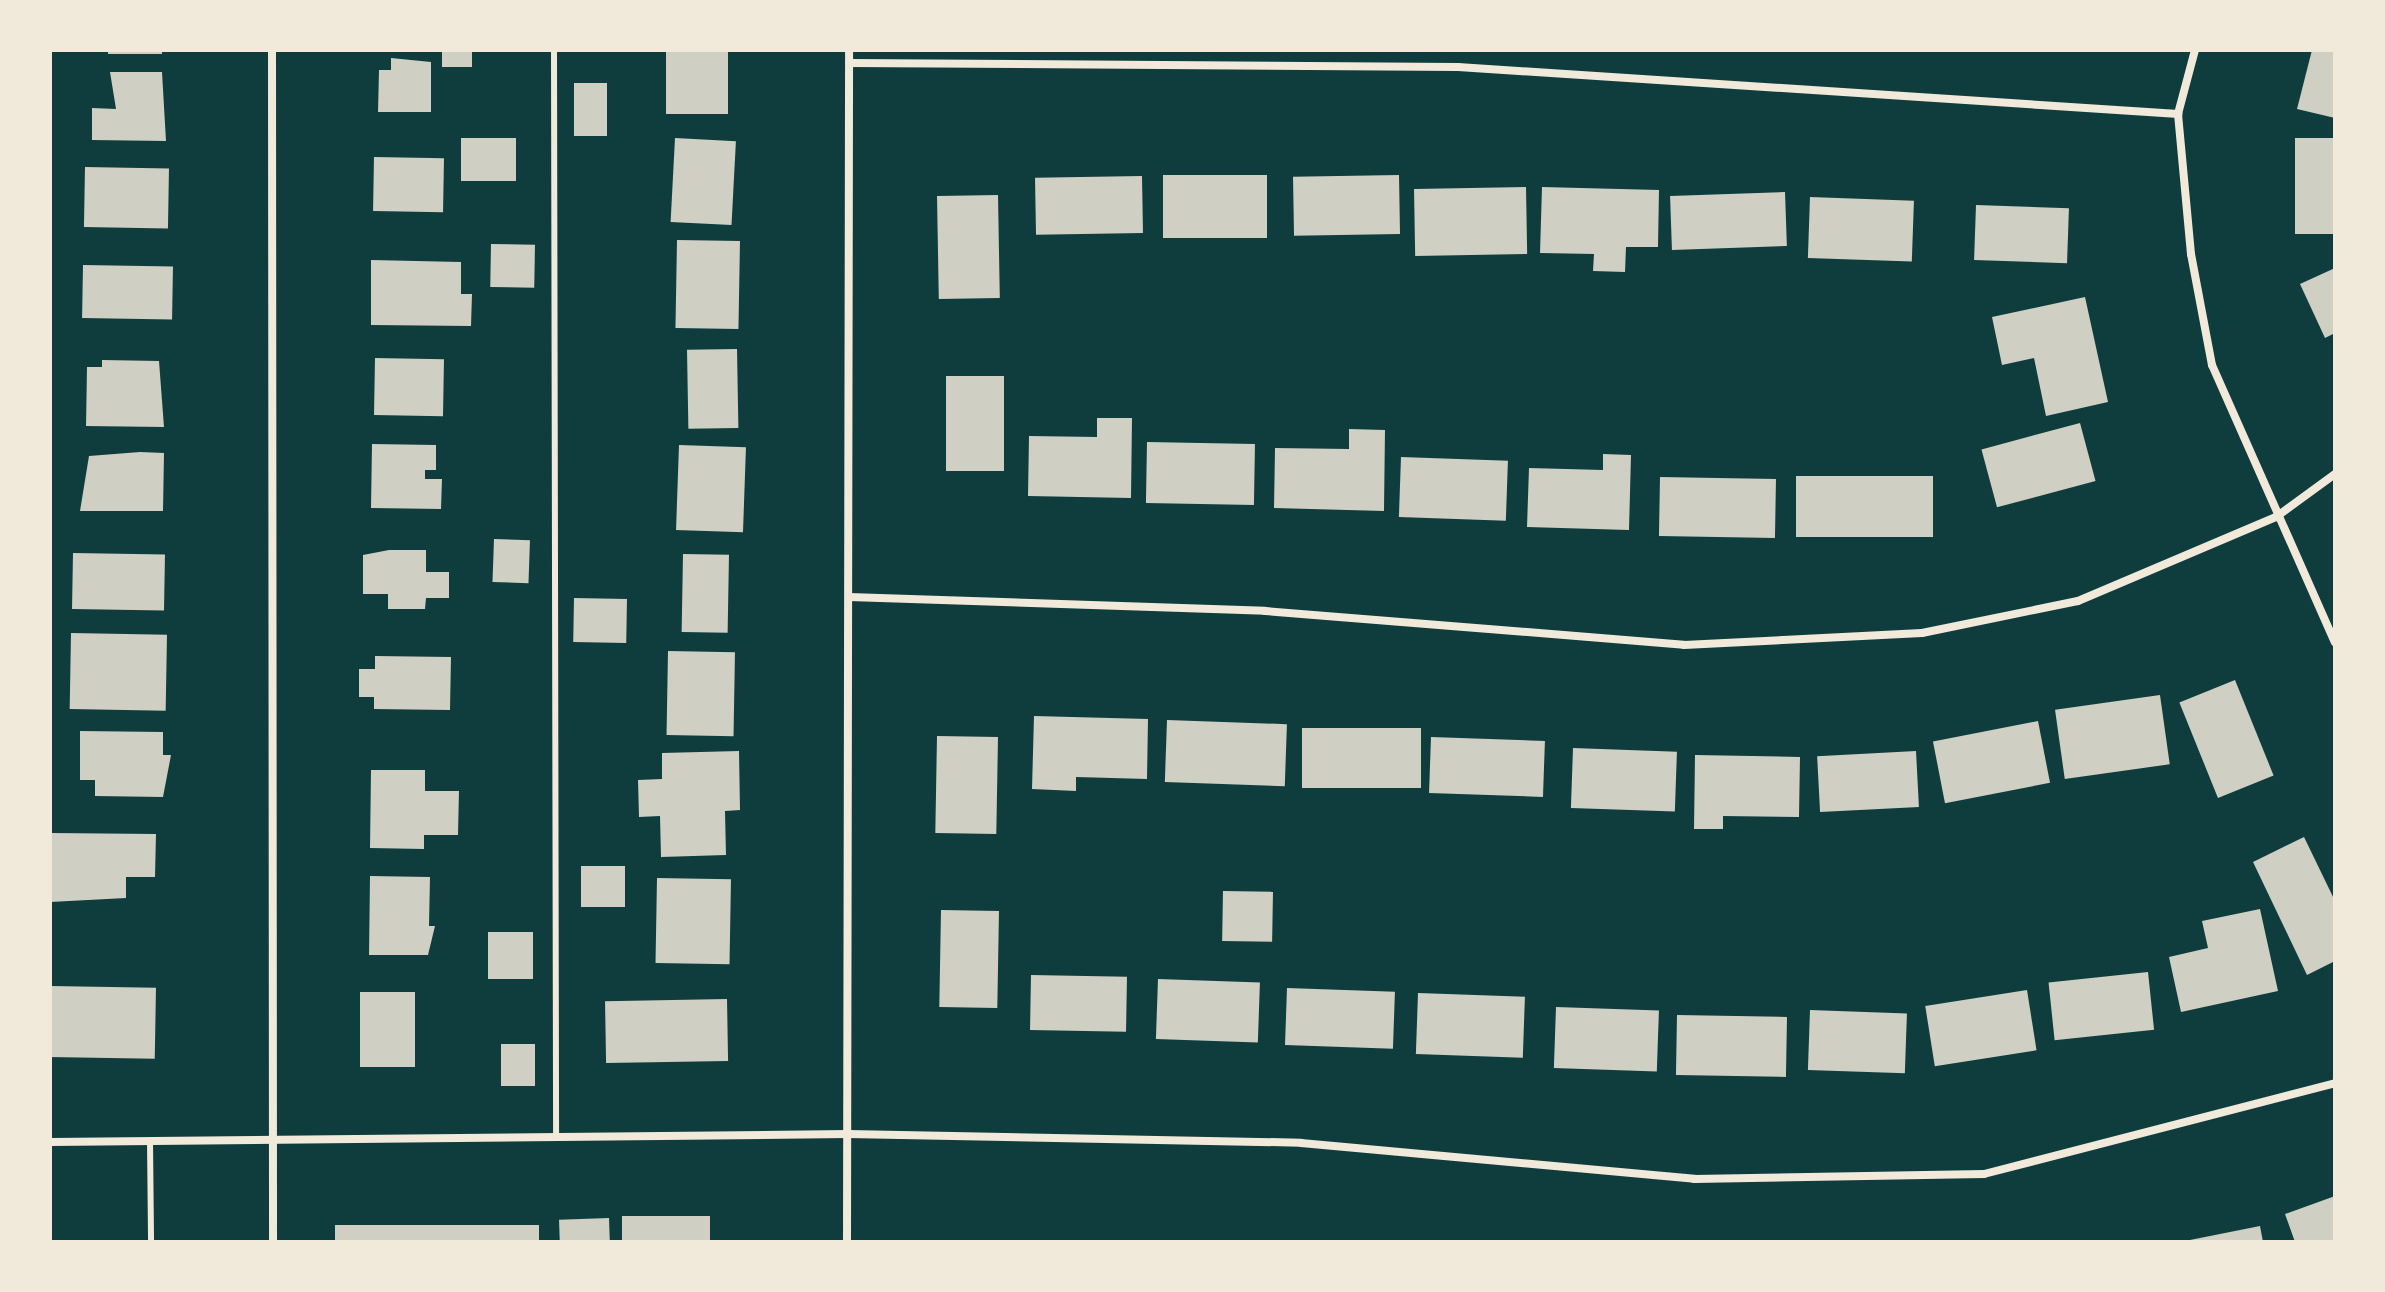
<!DOCTYPE html>
<html>
<head>
<meta charset="utf-8">
<style>
	body { margin:0 }
	#map { position:relative; width:2385px; height:1292px; overflow:hidden; background:#0f3d3e; font-family:"DM Sans",sans-serif }
	div>[style] { position:absolute }
	[style*='--x'] { left:calc(var(--x)*1px); top:calc(var(--y)*1px); width:calc(var(--w)*1px); rotate:calc(var(--a)*1deg) }
	.building>* { inset:0; background:#cfcfc3; transform-origin:0 0 }
	.service>* { height:6px; margin:-3px; padding:0 3px; transform-origin:3px; border-radius:3px; background:#f1e9da }
	.minor>* { height:8px; margin:-4px; padding:0 4px; transform-origin:4px; border-radius:4px; background:#f1e9da }
	span { translate:-50% -50%; white-space:nowrap; text-align:center; line-height:1.15; -webkit-text-stroke:6px #f1e9da; paint-order:stroke }
	.frame { position:absolute; inset:0; border:52px solid #f1e9da; pointer-events:none }
</style>
</head>
<body>
<div id="map">
	<div class="building">
		<i style="left:108px;top:50px;width:54px;height:4px"></i>
		<i style="left:442px;top:50px;width:30px;height:17px"></i>
		<i style="left:666px;top:50px;width:62px;height:64px"></i>
		<i style="clip-path:polygon(2312px 50px,2335px 50px,2335px 118px,2297px 109px)"></i>
		<i style="clip-path:polygon(391px 58px,431px 62px,431px 112px,378px 112px,379px 70px,391px 70px)"></i>
		<i style="clip-path:polygon(110px 72px,162px 72px,166px 141px,92px 140px,92px 108px,116px 109px)"></i>
		<i style="left:574px;top:83px;width:33px;height:53px"></i>
		<i style="left:461px;top:138px;width:55px;height:43px"></i>
		<i style="left:675px;top:138px;width:61px;height:84px;rotate:3deg"></i>
		<i style="left:2295px;top:138px;width:40px;height:96px"></i>
		<i style="left:374px;top:157px;width:70px;height:54px;rotate:1deg"></i>
		<i style="left:85px;top:167px;width:84px;height:60px;rotate:1deg"></i>
		<i style="left:1163px;top:175px;width:104px;height:63px"></i>
		<i style="left:1399px;top:175px;width:59px;height:106px;rotate:89deg"></i>
		<i style="left:1142px;top:176px;width:57px;height:107px;rotate:89deg"></i>
		<i style="left:1526px;top:187px;width:67px;height:112px;rotate:89deg"></i>
		<i style="clip-path:polygon(1542px 187px,1659px 190px,1658px 247px,1626px 247px,1625px 272px,1593px 271px,1594px 254px,1540px 253px)"></i>
		<i style="left:1785px;top:192px;width:54px;height:115px;rotate:88deg"></i>
		<i style="left:998px;top:195px;width:103px;height:61px;rotate:89deg"></i>
		<i style="left:1810px;top:197px;width:104px;height:61px;rotate:2deg"></i>
		<i style="left:1976px;top:205px;width:93px;height:55px;rotate:2deg"></i>
		<i style="left:677px;top:240px;width:63px;height:88px;rotate:1deg"></i>
		<i style="left:491px;top:244px;width:44px;height:43px;rotate:1deg"></i>
		<i style="clip-path:polygon(371px 260px,461px 262px,461px 294px,472px 294px,471px 326px,371px 325px)"></i>
		<i style="left:83px;top:265px;width:90px;height:53px;rotate:1deg"></i>
		<i style="clip-path:polygon(2335px 268px,2335px 333px,2325px 338px,2300px 284px)"></i>
		<i style="clip-path:polygon(2085px 297px,2108px 402px,2046px 416px,2034px 358px,2002px 365px,1992px 317px)"></i>
		<i style="left:737px;top:349px;width:79px;height:50px;rotate:89deg"></i>
		<i style="left:375px;top:358px;width:69px;height:57px;rotate:1deg"></i>
		<i style="clip-path:polygon(102px 360px,159px 361px,164px 427px,86px 426px,87px 367px,102px 367px)"></i>
		<i style="left:946px;top:376px;width:58px;height:95px"></i>
		<i style="clip-path:polygon(1097px 418px,1132px 418px,1131px 498px,1028px 496px,1029px 436px,1097px 437px)"></i>
		<i style="left:2080px;top:423px;width:60px;height:102px;rotate:75deg"></i>
		<i style="clip-path:polygon(1349px 429px,1385px 430px,1384px 511px,1274px 508px,1275px 448px,1349px 449px)"></i>
		<i style="left:1147px;top:442px;width:108px;height:61px;rotate:1deg"></i>
		<i style="clip-path:polygon(372px 444px,436px 445px,436px 470px,425px 470px,425px 479px,442px 479px,441px 509px,371px 508px)"></i>
		<i style="left:679px;top:445px;width:67px;height:85px;rotate:2deg"></i>
		<i style="clip-path:polygon(140px 452px,164px 453px,163px 511px,80px 511px,89px 456px)"></i>
		<i style="clip-path:polygon(1603px 454px,1631px 455px,1629px 530px,1527px 527px,1529px 468px,1603px 470px)"></i>
		<i style="left:1401px;top:457px;width:107px;height:60px;rotate:2deg"></i>
		<i style="left:1796px;top:476px;width:137px;height:61px"></i>
		<i style="left:1660px;top:477px;width:116px;height:59px;rotate:1deg"></i>
		<i style="left:494px;top:539px;width:36px;height:43px;rotate:2deg"></i>
		<i style="clip-path:polygon(389px 550px,426px 550px,426px 572px,449px 572px,449px 598px,426px 598px,425px 609px,388px 609px,388px 594px,363px 594px,363px 555px)"></i>
		<i style="left:73px;top:553px;width:92px;height:56px;rotate:1deg"></i>
		<i style="left:683px;top:554px;width:46px;height:78px;rotate:1deg"></i>
		<i style="left:574px;top:598px;width:53px;height:44px;rotate:1deg"></i>
		<i style="left:71px;top:633px;width:96px;height:76px;rotate:1deg"></i>
		<i style="left:668px;top:651px;width:67px;height:84px;rotate:1deg"></i>
		<i style="clip-path:polygon(375px 656px,451px 657px,450px 710px,374px 709px,374px 697px,359px 697px,359px 669px,375px 669px)"></i>
		<i style="left:2235px;top:680px;width:103px;height:60px;rotate:68deg"></i>
		<i style="left:2160px;top:695px;width:70px;height:106px;rotate:82deg"></i>
		<i style="clip-path:polygon(1034px 716px,1148px 719px,1147px 779px,1076px 777px,1076px 791px,1032px 789px)"></i>
		<i style="left:1167px;top:720px;width:120px;height:62px;rotate:2deg"></i>
		<i style="left:2038px;top:721px;width:63px;height:107px;rotate:79deg"></i>
		<i style="left:1302px;top:728px;width:119px;height:60px"></i>
		<i style="clip-path:polygon(80px 731px,163px 732px,163px 755px,171px 755px,163px 797px,95px 796px,95px 780px,80px 780px)"></i>
		<i style="left:937px;top:736px;width:61px;height:97px;rotate:1deg"></i>
		<i style="left:1431px;top:737px;width:114px;height:56px;rotate:2deg"></i>
		<i style="left:1573px;top:748px;width:104px;height:60px;rotate:2deg"></i>
		<i style="clip-path:polygon(739px 751px,740px 810px,725px 811px,726px 855px,661px 857px,660px 816px,639px 817px,638px 780px,662px 779px,662px 753px)"></i>
		<i style="left:1916px;top:751px;width:56px;height:99px;rotate:87deg"></i>
		<i style="clip-path:polygon(1695px 755px,1800px 757px,1799px 817px,1723px 816px,1723px 829px,1694px 829px)"></i>
		<i style="clip-path:polygon(371px 770px,425px 770px,425px 791px,459px 791px,458px 835px,424px 835px,424px 849px,370px 848px)"></i>
		<i style="clip-path:polygon(51px 833px,156px 834px,155px 877px,126px 877px,126px 898px,50px 902px)"></i>
		<i style="clip-path:polygon(2304px 837px,2335px 901px,2335px 961px,2307px 975px,2253px 862px)"></i>
		<i style="left:581px;top:866px;width:44px;height:41px"></i>
		<i style="clip-path:polygon(370px 876px,430px 877px,429px 926px,435px 926px,428px 955px,369px 955px)"></i>
		<i style="left:657px;top:878px;width:74px;height:85px;rotate:1deg"></i>
		<i style="left:1223px;top:891px;width:50px;height:50px;rotate:1deg"></i>
		<i style="clip-path:polygon(2260px 909px,2278px 991px,2181px 1012px,2169px 957px,2208px 948px,2202px 921px)"></i>
		<i style="left:941px;top:910px;width:58px;height:97px;rotate:1deg"></i>
		<i style="left:488px;top:932px;width:45px;height:47px"></i>
		<i style="left:2148px;top:972px;width:58px;height:100px;rotate:84deg"></i>
		<i style="left:1031px;top:975px;width:96px;height:55px;rotate:1deg"></i>
		<i style="left:1158px;top:979px;width:102px;height:60px;rotate:2deg"></i>
		<i style="left:50px;top:986px;width:106px;height:71px;rotate:1deg"></i>
		<i style="left:1287px;top:988px;width:108px;height:57px;rotate:2deg"></i>
		<i style="left:2027px;top:990px;width:61px;height:103px;rotate:81deg"></i>
		<i style="left:360px;top:992px;width:55px;height:75px"></i>
		<i style="left:1418px;top:993px;width:107px;height:61px;rotate:2deg"></i>
		<i style="left:727px;top:999px;width:62px;height:122px;rotate:89deg"></i>
		<i style="left:1556px;top:1007px;width:103px;height:61px;rotate:2deg"></i>
		<i style="left:1810px;top:1010px;width:97px;height:60px;rotate:2deg"></i>
		<i style="left:1677px;top:1015px;width:110px;height:60px;rotate:1deg"></i>
		<i style="left:501px;top:1044px;width:34px;height:42px"></i>
		<i style="clip-path:polygon(2335px 1196px,2335px 1242px,2295px 1242px,2285px 1214px)"></i>
		<i style="left:622px;top:1216px;width:88px;height:26px"></i>
		<i style="left:609px;top:1218px;width:24px;height:50px;rotate:88deg"></i>
		<i style="left:539px;top:1225px;width:17px;height:204px;rotate:90deg"></i>
		<i style="clip-path:polygon(2260px 1226px,2263px 1242px,2185px 1242px,2185px 1241px)"></i>
	</div>
	<div class="service">
		<i style="--x:554;--y:50;--w:1087;--a:89.89"></i>
		<i style="--x:150;--y:1141;--w:101;--a:89.4"></i>
	</div>
	<div class="minor">
		<i style="--x:272;--y:50;--w:1192;--a:89.95"></i>
		<i style="--x:2195;--y:50;--w:66;--a:104.9"></i>
		<i style="--x:2178;--y:114;--w:141;--a:84.7"></i>
		<i style="--x:2191;--y:254;--w:113;--a:79.3"></i>
		<i style="--x:2212;--y:365;--w:303;--a:66.1"></i>
		<i style="--x:849;--y:63;--w:609;--a:0.38"></i>
		<i style="--x:1458;--y:67;--w:722;--a:3.73"></i>
		<i style="--x:849;--y:597;--w:416;--a:1.9"></i>
		<i style="--x:1265;--y:611;--w:420;--a:4.6"></i>
		<i style="--x:1684;--y:645;--w:238;--a:-2.9"></i>
		<i style="--x:1922;--y:633;--w:159;--a:-11.6"></i>
		<i style="--x:2078;--y:601;--w:215;--a:-23"></i>
		<i style="--x:2276;--y:517;--w:73;--a:-36.1"></i>
		<i style="--x:50;--y:1142;--w:798;--a:-0.57"></i>
		<i style="--x:848;--y:1134;--w:453;--a:1.1"></i>
		<i style="--x:1301;--y:1143;--w:395;--a:5.2"></i>
		<i style="--x:1694;--y:1179;--w:290;--a:-1"></i>
		<i style="--x:1984;--y:1174;--w:363;--a:-14.5"></i>
		<i style="--x:847;--y:1242;--w:1192;--a:-89.9"></i>
	</div>
	<div class="frame"></div>
</div>
</body>
</html>
